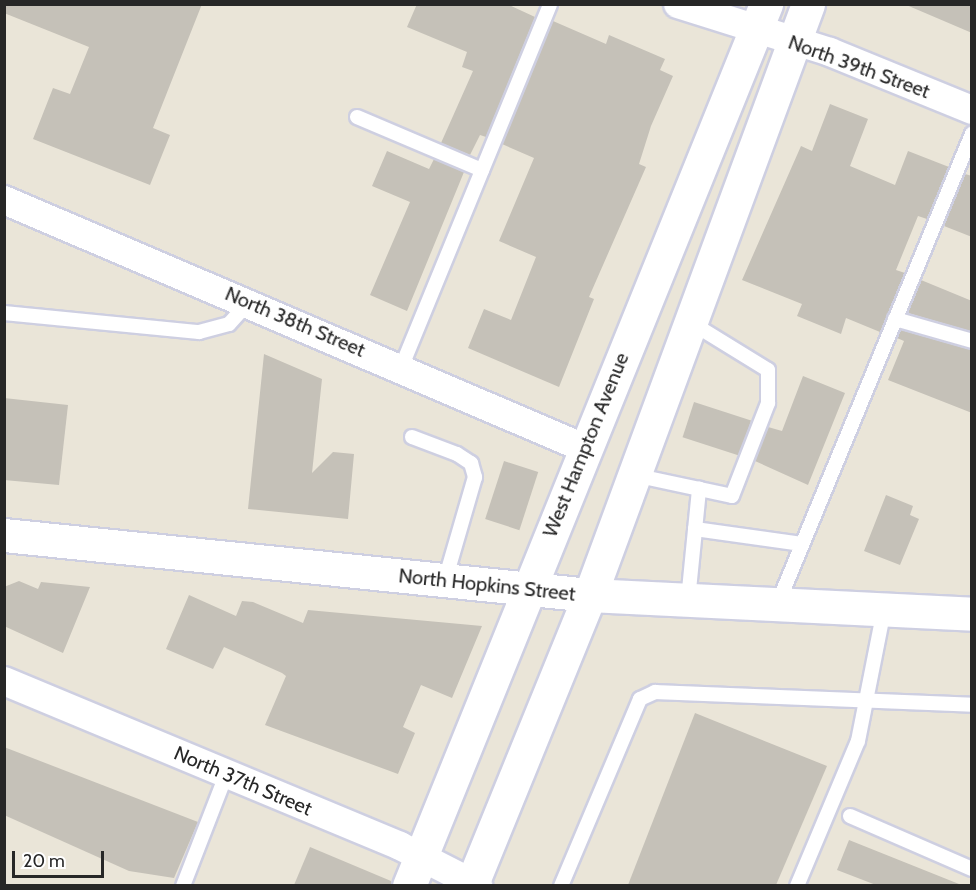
<!DOCTYPE html>
<html>
<head>
<meta charset="utf-8">
<style>
	body { margin:0 }
	#map { position:relative; width:976px; height:890px; overflow:hidden; background:#eae5d8; font-family:Cabin,sans-serif }
	div>[style] { position:absolute }
	[style*='--x'] { left:calc(var(--x)*1px); top:calc(var(--y)*1px); width:calc(var(--w)*1px); rotate:calc(var(--a)*1deg) }
	.building>* { inset:0; background:#c5c1b8; transform-origin:0 0 }
	.roads { filter:drop-shadow(2px 0 #cecfe1) drop-shadow(-2px 0 #cecfe1) drop-shadow(0 2px #cecfe1) drop-shadow(0 -2px #cecfe1) }
	.service>* { height:14px; margin:-7px; padding:0 7px; transform-origin:7px; border-radius:7px; background:#fff }
	.minor>* { height:28px; margin:-14px; padding:0 14px; transform-origin:14px; border-radius:14px; background:#fff }
	.secondary>* { height:33px; margin:-16.5px; padding:0 16.5px; transform-origin:16.5px; border-radius:16.5px; background:#fff }
	span { translate:-50% -50%; white-space:nowrap; text-align:center; line-height:1.15; -webkit-text-stroke:4.5px #fff; paint-order:stroke }
	.street-label { font-size:20px; color:#272727 }
	.frame { position:absolute; inset:0; border:6px solid #272727; pointer-events:none }
	.scale { position:absolute; left:12px; top:851px; width:92px; height:27px; box-sizing:border-box; border:3px solid #272727; border-top:0; padding-left:8px; font-size:18px; line-height:21px; white-space:nowrap; color:#272727; -webkit-text-stroke:4px #fff; paint-order:stroke }
</style>
</head>
<body>
<div id="map">
	<div class="building">
		<i style="clip-path:polygon(4px 4px,202px 4px,153px 128px,170px 135px,150px 185px,33px 139px,53px 88px,70px 94px,89px 47px,4px 13px)"></i>
		<i style="clip-path:polygon(417px 4px,507px 4px,535px 17px,486px 137px,480px 135px,470px 155px,441px 143px,473px 71px,462px 67px,467px 52px,407px 27px)"></i>
		<i style="clip-path:polygon(904px 4px,972px 4px,972px 33px)"></i>
		<i style="clip-path:polygon(553px 21px,606px 44px,609px 35px,665px 59px,660px 70px,673px 76px,651px 126px,639px 164px,646px 167px,589px 297px,594px 299px,559px 387px,468px 348px,484px 309px,511px 320px,536px 257px,499px 241px,534px 158px,502px 144px)"></i>
		<i style="clip-path:polygon(830px 104px,868px 119px,850px 166px,895px 185px,908px 151px,949px 167px,927px 219px,918px 216px,896px 270px,905px 273px,880px 332px,846px 318px,841px 334px,797px 316px,802px 304px,742px 280px,801px 146px,812px 151px)"></i>
		<i style="clip-path:polygon(387px 151px,429px 169px,434px 159px,464px 172px,407px 311px,370px 295px,410px 202px,372px 186px)"></i>
		<i style="clip-path:polygon(965px 174px,972px 176px,972px 237px,944px 226px)"></i>
		<i style="clip-path:polygon(921px 280px,972px 301px,972px 332px,908px 313px)"></i>
		<i style="clip-path:polygon(901px 330px,972px 350px,972px 413px,888px 380px,904px 341px,897px 338px)"></i>
		<i style="clip-path:polygon(264px 354px,322px 379px,312px 473px,333px 452px,354px 454px,348px 519px,248px 509px)"></i>
		<i style="clip-path:polygon(803px 376px,845px 393px,808px 485px,755px 461px,768px 427px,782px 431px)"></i>
		<i style="clip-path:polygon(4px 398px,68px 405px,59px 485px,4px 480px)"></i>
		<i style="left:694px;top:402px;width:60px;height:37px;rotate:18deg"></i>
		<i style="left:504px;top:461px;width:36px;height:61px;rotate:18deg"></i>
		<i style="clip-path:polygon(886px 495px,913px 506px,910px 515px,919px 519px,900px 565px,864px 551px)"></i>
		<i style="clip-path:polygon(19px 581px,38px 589px,41px 582px,90px 587px,63px 653px,4px 626px,4px 587px)"></i>
		<i style="clip-path:polygon(189px 595px,236px 616px,242px 601px,253px 602px,303px 623px,308px 610px,482px 626px,452px 698px,421px 685px,403px 727px,415px 733px,398px 774px,265px 725px,286px 676px,282px 673px,224px 647px,213px 669px,166px 649px)"></i>
		<i style="clip-path:polygon(695px 713px,827px 766px,776px 885px,628px 885px)"></i>
		<i style="clip-path:polygon(4px 747px,198px 822px,174px 878px,129px 871px,4px 815px)"></i>
		<i style="clip-path:polygon(849px 840px,959px 884px,959px 885px,876px 885px,837px 870px)"></i>
		<i style="clip-path:polygon(310px 847px,391px 881px,391px 885px,294px 885px)"></i>
	</div>
	<div class="roads">
		<div class="service">
			<i style="--x:357;--y:117;--w:136;--a:23"></i>
			<i style="--x:4;--y:313;--w:196;--a:5.6"></i>
			<i style="--x:199;--y:332;--w:31;--a:-15"></i>
			<i style="--x:229;--y:324;--w:30;--a:-48"></i>
			<i style="--x:895;--y:319;--w:80;--a:15.9"></i>
			<i style="--x:401;--y:368;--w:393;--a:-67.7"></i>
			<i style="--x:412;--y:437;--w:48;--a:20.7"></i>
			<i style="--x:457;--y:454;--w:17;--a:33"></i>
			<i style="--x:471;--y:463;--w:15;--a:74"></i>
			<i style="--x:475;--y:477;--w:107;--a:106.2"></i>
			<i style="--x:634;--y:475;--w:100;--a:12.1"></i>
			<i style="--x:732;--y:496;--w:100;--a:-68.8"></i>
			<i style="--x:768;--y:403;--w:33;--a:-90"></i>
			<i style="--x:768;--y:370;--w:92;--a:-148.4"></i>
			<i style="--x:695;--y:529;--w:108;--a:8"></i>
			<i style="--x:688;--y:600;--w:112;--a:-84.3"></i>
			<i style="--x:778;--y:603;--w:508;--a:-67.53"></i>
			<i style="--x:850;--y:816;--w:133;--a:23.5"></i>
			<i style="--x:183;--y:886;--w:119;--a:-68.8"></i>
			<i style="--x:561;--y:886;--w:203;--a:-67.1"></i>
			<i style="--x:640;--y:699;--w:17;--a:-25"></i>
			<i style="--x:655;--y:692;--w:317;--a:2.3"></i>
			<i style="--x:797;--y:886;--w:157;--a:-67.2"></i>
			<i style="--x:858;--y:741;--w:134;--a:-78.8"></i>
		</div>
		<div class="minor">
			<i style="--x:678;--y:4;--w:159;--a:17.5"></i>
			<i style="--x:830;--y:52;--w:153;--a:22.2"></i>
			<i style="--x:4;--y:200;--w:631;--a:23.15"></i>
			<i style="--x:4;--y:681;--w:429;--a:22.6"></i>
			<i style="--x:400;--y:846;--w:88;--a:27.1"></i>
		</div>
		<div class="secondary">
			<i style="--x:4;--y:535;--w:589;--a:5.85"></i>
			<i style="--x:590;--y:595;--w:382;--a:2.8"></i>
			<i style="--x:409;--y:886;--w:952;--a:-67.96"></i>
			<i style="--x:471;--y:886;--w:314;--a:-67.8"></i>
			<i style="--x:590;--y:595;--w:630;--a:-69.75"></i>
		</div>
	</div>
	<div class="street-label">
		<span style="left:859px;top:67px;rotate:20deg">North 39th Street</span>
		<span style="left:295px;top:322px;rotate:23deg">North 38th Street</span>
		<span style="left:586px;top:445px;rotate:-68deg">West Hampton Avenue</span>
		<span style="left:487px;top:585px;rotate:6deg">North Hopkins Street</span>
		<span style="left:243px;top:781px;rotate:23deg">North 37th Street</span>
	</div>
	<div class="frame"></div>
	<div class="scale">20 m</div>
</div>
</body>
</html>
